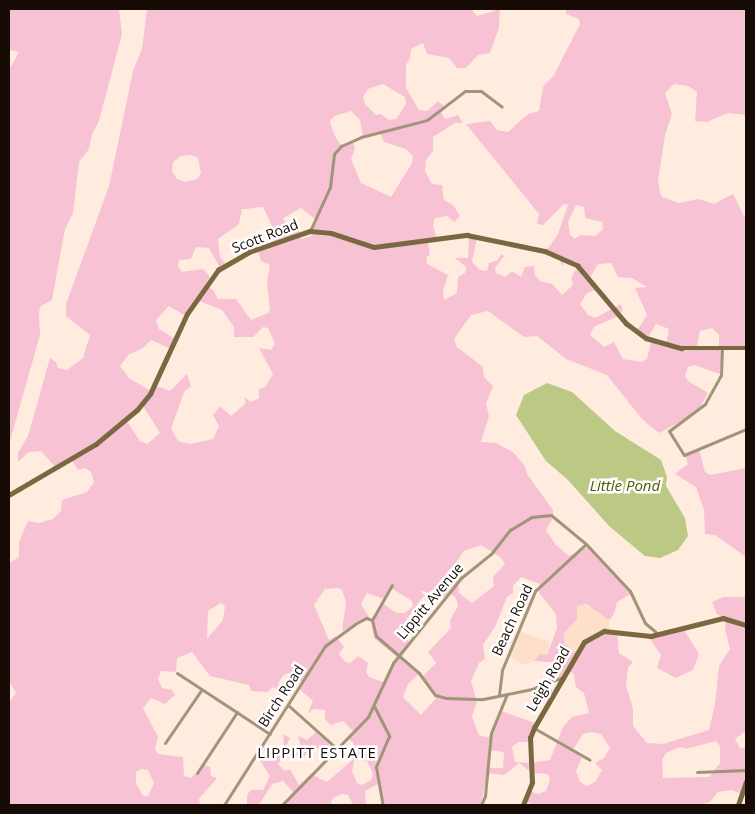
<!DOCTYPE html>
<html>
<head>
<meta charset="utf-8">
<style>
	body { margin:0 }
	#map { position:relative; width:755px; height:814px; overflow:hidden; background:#ffecdf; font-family:"Open Sans",sans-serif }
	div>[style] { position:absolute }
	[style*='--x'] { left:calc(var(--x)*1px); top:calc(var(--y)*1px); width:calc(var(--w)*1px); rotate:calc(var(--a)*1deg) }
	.built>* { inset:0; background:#fedfca }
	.green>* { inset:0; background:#f7c2d4 }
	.water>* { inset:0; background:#bbc985 }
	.street>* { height:3px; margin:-1.5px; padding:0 1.5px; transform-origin:1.5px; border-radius:1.5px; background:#a09579 }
	.secondary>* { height:4.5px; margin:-2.25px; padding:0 2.25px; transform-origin:2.25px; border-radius:2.25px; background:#7a6940 }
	span { translate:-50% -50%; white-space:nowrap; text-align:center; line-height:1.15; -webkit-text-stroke:5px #fff; paint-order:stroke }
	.street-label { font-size:14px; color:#160c05 }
	.water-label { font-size:15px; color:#4d5808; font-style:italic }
	.neighbourhood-label { font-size:15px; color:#160c05; letter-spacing:1px }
	.frame { position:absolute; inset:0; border:10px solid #160c05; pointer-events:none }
</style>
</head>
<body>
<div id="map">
	<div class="built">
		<i style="clip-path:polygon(582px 604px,602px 613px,609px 620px,610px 632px,583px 642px,574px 652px,566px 647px,564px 633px,577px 606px)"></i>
		<i style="clip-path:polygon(519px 631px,550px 642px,547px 655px,540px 655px,534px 661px,523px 665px,509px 655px)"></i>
	</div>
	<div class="green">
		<i style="clip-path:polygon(9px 9px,119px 9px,122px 34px,99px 121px,92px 134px,89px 149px,79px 162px,73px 213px,65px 229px,52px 300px,41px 306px,39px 312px,40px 335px,10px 441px,9px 458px,9px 70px,19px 52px,9px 50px)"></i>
		<i style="clip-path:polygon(evenodd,147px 9px,471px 9px,477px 16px,500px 9px,499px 28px,490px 53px,478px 55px,466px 68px,457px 68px,449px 58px,427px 54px,423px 43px,411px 49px,410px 58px,406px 65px,406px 88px,419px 110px,427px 111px,438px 101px,445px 107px,441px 112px,445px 119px,458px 115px,463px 123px,455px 123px,433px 137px,433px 151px,426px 160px,425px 171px,432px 184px,442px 185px,444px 200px,453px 205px,460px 216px,454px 222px,447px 216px,435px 218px,433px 226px,437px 238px,428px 242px,430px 255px,426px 257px,427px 264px,448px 275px,443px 291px,444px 300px,457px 293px,458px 277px,465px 273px,466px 267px,455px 258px,468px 258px,469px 237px,477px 238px,472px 262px,480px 270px,487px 271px,489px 263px,498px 260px,501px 254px,504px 256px,495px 268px,496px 273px,505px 277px,512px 271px,521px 277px,525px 267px,534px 266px,535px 275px,540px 281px,552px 284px,562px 295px,573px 285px,571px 278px,577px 267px,566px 260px,562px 266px,558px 256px,547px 250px,558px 234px,568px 205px,564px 204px,543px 225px,537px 224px,539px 214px,466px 124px,490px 121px,497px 130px,508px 132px,528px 114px,539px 111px,543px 87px,554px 75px,580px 24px,579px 19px,566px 14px,566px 9px,746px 9px,746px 115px,728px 113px,707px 122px,695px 121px,697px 92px,688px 86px,674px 84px,665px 93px,672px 114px,665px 135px,658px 181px,661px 196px,678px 203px,699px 199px,714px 204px,733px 194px,746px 220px,746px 349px,722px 347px,720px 374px,694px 365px,688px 367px,685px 376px,688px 381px,708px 393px,697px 413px,659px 433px,642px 419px,607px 375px,566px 359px,537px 336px,524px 337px,488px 311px,471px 315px,454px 339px,457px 347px,483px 367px,484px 377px,493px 386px,486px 404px,489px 416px,481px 442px,496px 443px,513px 452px,525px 466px,527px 474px,553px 510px,553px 518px,546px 530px,556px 545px,569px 556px,588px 547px,632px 593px,617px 602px,614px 614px,609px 620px,586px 604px,577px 606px,577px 619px,564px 633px,565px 644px,575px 652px,583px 642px,605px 632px,617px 633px,619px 653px,633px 662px,628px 667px,626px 686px,633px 708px,633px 726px,647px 743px,663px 744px,709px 730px,715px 705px,719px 666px,730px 649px,725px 629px,726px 618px,717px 614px,712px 602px,723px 597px,746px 597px,746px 731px,735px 739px,740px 748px,746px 748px,746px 790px,739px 793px,732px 790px,718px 792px,710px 802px,699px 805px,534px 805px,525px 801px,529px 791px,538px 794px,546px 791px,550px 779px,548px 774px,532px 773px,519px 763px,504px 775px,487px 773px,481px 805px,383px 805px,378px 784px,365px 791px,366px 805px,353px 805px,348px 795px,342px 794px,333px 798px,330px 805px,281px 805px,293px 792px,283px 781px,272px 784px,259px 805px,247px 805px,247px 795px,251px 790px,263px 790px,270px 776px,255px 753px,272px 761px,284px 747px,283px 734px,290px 738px,286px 747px,293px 752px,301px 746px,298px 736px,307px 740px,316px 732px,334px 749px,327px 757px,315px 746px,302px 758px,284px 754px,278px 764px,285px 771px,290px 769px,299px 785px,311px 774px,327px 782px,356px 757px,353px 743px,347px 737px,353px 731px,343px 721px,331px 725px,325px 719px,325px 710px,314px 709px,308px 713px,313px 701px,298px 688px,302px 682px,289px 673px,284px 675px,278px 683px,292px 697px,273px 687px,268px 692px,251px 691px,249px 685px,210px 676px,192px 652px,177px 658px,176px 672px,161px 671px,158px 679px,162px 688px,172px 690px,175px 695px,165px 704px,151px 698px,143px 708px,158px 737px,155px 749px,158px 754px,183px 757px,184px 776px,191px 778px,204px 765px,210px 767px,211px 776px,217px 778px,199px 799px,200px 805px,9px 805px,9px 703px,16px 693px,9px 681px,9px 563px,19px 557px,19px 542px,28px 521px,39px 523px,53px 519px,61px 511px,62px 500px,87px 492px,94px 482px,91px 472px,85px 468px,78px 470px,71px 459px,56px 468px,41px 451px,29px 452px,18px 462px,18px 453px,28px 436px,50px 358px,56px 362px,58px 368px,67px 370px,83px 358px,90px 335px,66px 316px,66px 304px,109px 186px,133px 71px,142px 49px,147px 9px,383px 84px,405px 97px,406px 104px,396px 119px,389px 120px,381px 114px,376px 115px,365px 104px,363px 97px,368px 89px,383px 84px,147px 9px,351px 111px,360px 120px,363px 137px,380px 133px,384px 142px,406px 149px,413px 156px,412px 163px,391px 197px,361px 183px,351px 159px,355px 149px,353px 141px,341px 146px,335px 136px,330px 122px,334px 116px,351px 111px,147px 9px,191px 155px,198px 158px,201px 173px,197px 179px,185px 182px,177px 179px,172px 171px,173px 162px,181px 156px,191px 155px,147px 9px,576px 205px,584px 207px,585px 218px,602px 222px,603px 229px,595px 236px,581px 235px,575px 239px,570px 235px,568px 222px,576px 205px,147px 9px,263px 207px,273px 228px,269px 232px,271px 246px,258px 250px,261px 261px,270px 265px,267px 282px,270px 309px,268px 313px,251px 320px,236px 299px,218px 299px,213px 290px,205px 285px,210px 277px,203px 269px,182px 272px,178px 266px,179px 260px,191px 259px,196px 247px,209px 248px,220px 268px,226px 264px,220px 257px,218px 239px,239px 224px,242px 209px,263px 207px,147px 9px,301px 208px,316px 220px,311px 236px,301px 239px,299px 228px,287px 227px,283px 218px,301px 208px,147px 9px,611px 263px,618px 277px,632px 278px,647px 287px,635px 288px,647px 315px,636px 332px,647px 339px,656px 324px,669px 329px,666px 345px,651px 342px,647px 359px,641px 362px,623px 359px,614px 342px,604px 347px,590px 335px,594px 327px,618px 316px,623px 310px,621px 304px,595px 318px,588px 315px,580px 304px,587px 293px,598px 289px,590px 278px,598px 264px,611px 263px,147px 9px,197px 300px,222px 310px,234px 327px,234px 337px,253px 337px,263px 327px,268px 328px,275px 344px,271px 350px,259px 348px,273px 374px,265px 387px,259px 389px,259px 398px,251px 402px,244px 397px,246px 403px,231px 416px,220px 406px,213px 415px,219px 426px,213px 439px,190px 444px,178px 441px,171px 429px,184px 392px,191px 386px,187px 374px,170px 391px,154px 385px,149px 390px,129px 378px,120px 366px,128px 355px,143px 348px,151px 340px,171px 349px,175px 339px,159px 329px,156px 320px,169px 306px,186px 316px,197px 300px,147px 9px,712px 328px,719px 335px,719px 347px,697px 347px,700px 331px,712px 328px,147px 9px,142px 404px,160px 433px,147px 444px,140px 441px,126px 420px,142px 404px,147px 9px,481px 545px,500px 557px,505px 564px,493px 577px,494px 586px,472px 603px,459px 593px,458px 582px,462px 576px,454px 565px,464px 551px,481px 545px,147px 9px,521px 577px,540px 584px,537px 590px,556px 614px,557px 628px,547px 655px,540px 654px,534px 661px,551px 662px,557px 665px,558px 672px,539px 685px,561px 677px,567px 669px,574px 674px,576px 687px,584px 693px,589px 713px,572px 717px,563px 727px,550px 760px,531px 763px,515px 762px,512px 747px,518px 742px,529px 742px,535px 723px,501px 711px,489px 737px,485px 737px,479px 735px,472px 717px,477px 701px,471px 681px,479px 663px,485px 659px,483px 645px,495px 627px,507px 597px,513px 593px,513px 586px,521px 577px,147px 9px,337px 588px,342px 590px,346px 602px,342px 631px,370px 619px,361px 604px,367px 593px,384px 599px,391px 588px,412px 601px,413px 606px,405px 613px,397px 613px,382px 603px,371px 621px,374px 638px,397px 657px,383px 682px,369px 677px,366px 672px,368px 663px,358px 656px,350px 663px,344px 661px,339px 654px,344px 647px,336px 636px,329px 640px,314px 605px,325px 589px,337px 588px,147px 9px,432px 590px,443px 598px,449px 593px,456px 598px,458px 606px,450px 620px,451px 628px,428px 652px,436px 663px,423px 676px,436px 698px,421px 715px,403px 697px,408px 684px,420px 673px,398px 657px,409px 642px,399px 630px,422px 598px,432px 590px,147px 9px,221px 603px,225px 606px,223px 620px,207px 639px,208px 611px,221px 603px,147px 9px,590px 732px,601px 734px,610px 748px,604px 758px,595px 763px,602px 770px,596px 781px,587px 786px,580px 782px,576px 771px,582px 758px,572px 751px,583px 734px,590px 732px,147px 9px,716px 741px,720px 746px,720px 763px,709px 777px,663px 778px,662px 760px,666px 753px,680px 747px,686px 749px,716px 741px,147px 9px,489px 750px,504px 752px,503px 768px,488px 768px,489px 750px,147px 9px,354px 761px,367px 761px,373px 774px,371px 780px,362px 785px,357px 783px,352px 771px,354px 761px,147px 9px,141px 769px,148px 770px,154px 783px,148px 796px,143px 796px,136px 783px,136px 772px,141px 769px)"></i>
		<i style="clip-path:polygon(699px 450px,705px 472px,710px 475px,746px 468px,746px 557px,715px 535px,705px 534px,704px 510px,696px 487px,675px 474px,688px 464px,685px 455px)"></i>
		<i style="clip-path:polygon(683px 628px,699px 654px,693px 670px,676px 678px,657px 668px,661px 655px,648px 636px)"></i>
	</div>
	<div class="water">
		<i style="clip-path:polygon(547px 383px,572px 392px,615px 431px,661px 460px,667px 477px,666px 486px,685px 518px,688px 536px,678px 550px,660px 558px,645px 556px,609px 526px,568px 480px,546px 461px,516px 415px,524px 395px)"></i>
	</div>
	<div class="street">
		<i style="--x:310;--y:231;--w:48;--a:-65.6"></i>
		<i style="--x:330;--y:187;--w:33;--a:-83"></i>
		<i style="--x:334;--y:154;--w:11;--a:-49"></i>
		<i style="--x:341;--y:146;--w:22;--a:-24"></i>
		<i style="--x:361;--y:137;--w:68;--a:-14.4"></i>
		<i style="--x:427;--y:120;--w:48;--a:-37.3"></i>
		<i style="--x:465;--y:91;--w:16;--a:0"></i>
		<i style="--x:481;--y:91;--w:26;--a:37"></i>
		<i style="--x:722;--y:347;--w:28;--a:92"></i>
		<i style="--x:721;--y:375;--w:33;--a:119"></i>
		<i style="--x:705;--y:404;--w:45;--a:143.1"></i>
		<i style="--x:669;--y:431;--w:28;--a:58"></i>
		<i style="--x:684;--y:455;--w:67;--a:-22.8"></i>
		<i style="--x:392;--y:585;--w:40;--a:119.7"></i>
		<i style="--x:372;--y:620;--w:16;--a:76"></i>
		<i style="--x:376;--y:636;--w:57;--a:40.7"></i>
		<i style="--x:419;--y:673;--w:27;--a:54"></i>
		<i style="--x:435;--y:695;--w:11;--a:15"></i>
		<i style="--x:446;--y:698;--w:37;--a:2"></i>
		<i style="--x:483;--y:699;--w:50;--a:-11.5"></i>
		<i style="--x:532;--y:689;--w:31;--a:-21"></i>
		<i style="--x:177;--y:673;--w:111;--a:33.3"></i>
		<i style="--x:542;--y:687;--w:7;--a:16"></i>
		<i style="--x:549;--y:689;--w:6;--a:72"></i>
		<i style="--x:499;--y:695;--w:25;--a:-83"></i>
		<i style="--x:502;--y:670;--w:86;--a:-67.3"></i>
		<i style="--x:535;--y:591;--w:69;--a:-42.7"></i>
		<i style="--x:288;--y:705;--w:64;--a:41.9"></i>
		<i style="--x:374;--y:706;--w:34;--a:63"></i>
		<i style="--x:389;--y:736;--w:34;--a:113"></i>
		<i style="--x:376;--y:767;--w:39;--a:80"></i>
		<i style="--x:534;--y:728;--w:64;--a:29.7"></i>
		<i style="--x:165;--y:743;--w:65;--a:-55.6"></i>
		<i style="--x:697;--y:772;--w:49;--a:-2.3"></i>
		<i style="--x:197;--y:773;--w:73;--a:-56.7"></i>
		<i style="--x:224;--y:805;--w:188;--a:-57.6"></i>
		<i style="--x:325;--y:646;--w:37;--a:-36"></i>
		<i style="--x:355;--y:624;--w:13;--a:-29"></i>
		<i style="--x:366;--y:618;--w:6;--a:18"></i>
		<i style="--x:282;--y:805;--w:123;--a:-45.7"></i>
		<i style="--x:368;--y:717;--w:60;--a:-65.2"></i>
		<i style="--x:393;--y:663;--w:109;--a:-51.3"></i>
		<i style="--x:461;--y:578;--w:38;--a:-39"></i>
		<i style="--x:491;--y:554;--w:31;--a:-52"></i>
		<i style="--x:510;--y:530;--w:26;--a:-31"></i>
		<i style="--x:532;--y:517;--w:19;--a:-6"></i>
		<i style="--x:551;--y:515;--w:45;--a:39.6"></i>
		<i style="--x:586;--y:544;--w:64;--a:46.9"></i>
		<i style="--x:630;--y:591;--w:35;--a:65"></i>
		<i style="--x:645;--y:623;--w:17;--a:40"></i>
		<i style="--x:481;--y:805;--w:10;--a:-66"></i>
		<i style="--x:485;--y:796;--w:63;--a:-84.6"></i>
		<i style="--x:491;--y:733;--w:42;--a:-67.7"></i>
	</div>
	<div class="secondary">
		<i style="--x:9;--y:495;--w:101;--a:-30.4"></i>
		<i style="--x:96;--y:444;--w:53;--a:-39.7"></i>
		<i style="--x:137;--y:410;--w:21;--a:-51"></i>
		<i style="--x:150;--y:394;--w:88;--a:-65.2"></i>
		<i style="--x:187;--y:314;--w:54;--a:-54.8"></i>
		<i style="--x:218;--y:270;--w:36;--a:-30"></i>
		<i style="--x:249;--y:252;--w:65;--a:-19"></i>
		<i style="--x:310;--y:231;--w:21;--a:5"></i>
		<i style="--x:331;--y:233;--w:45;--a:18"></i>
		<i style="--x:374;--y:247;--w:94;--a:-7.4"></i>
		<i style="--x:467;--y:235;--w:80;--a:11.6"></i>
		<i style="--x:545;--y:251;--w:36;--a:24"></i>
		<i style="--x:578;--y:266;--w:75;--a:49.9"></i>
		<i style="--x:626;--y:323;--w:25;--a:37"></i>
		<i style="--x:646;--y:338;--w:37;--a:16"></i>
		<i style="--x:682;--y:348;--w:64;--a:0"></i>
		<i style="--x:523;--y:805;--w:24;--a:-68"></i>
		<i style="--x:532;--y:783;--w:45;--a:-92.5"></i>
		<i style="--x:530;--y:738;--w:11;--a:-68"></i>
		<i style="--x:534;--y:728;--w:99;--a:-59.8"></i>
		<i style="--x:584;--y:642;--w:23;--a:-29"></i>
		<i style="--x:604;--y:631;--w:47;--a:6.1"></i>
		<i style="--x:651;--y:636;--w:74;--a:-14"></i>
		<i style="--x:723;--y:618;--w:24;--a:17"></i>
		<i style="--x:738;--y:805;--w:24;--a:-71"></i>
	</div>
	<div class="street-label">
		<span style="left:265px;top:236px;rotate:-21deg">Scott Road</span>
		<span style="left:430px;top:601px;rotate:-50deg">Lippitt Avenue</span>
		<span style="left:512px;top:620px;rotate:-65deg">Beach Road</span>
		<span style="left:548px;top:679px;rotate:-60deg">Leigh Road</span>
		<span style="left:281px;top:696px;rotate:-57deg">Birch Road</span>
	</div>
	<div class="water-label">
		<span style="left:625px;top:486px">Little Pond</span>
	</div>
	<div class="neighbourhood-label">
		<span style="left:317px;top:753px">LIPPITT ESTATE</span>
	</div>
	<div class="frame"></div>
</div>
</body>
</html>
